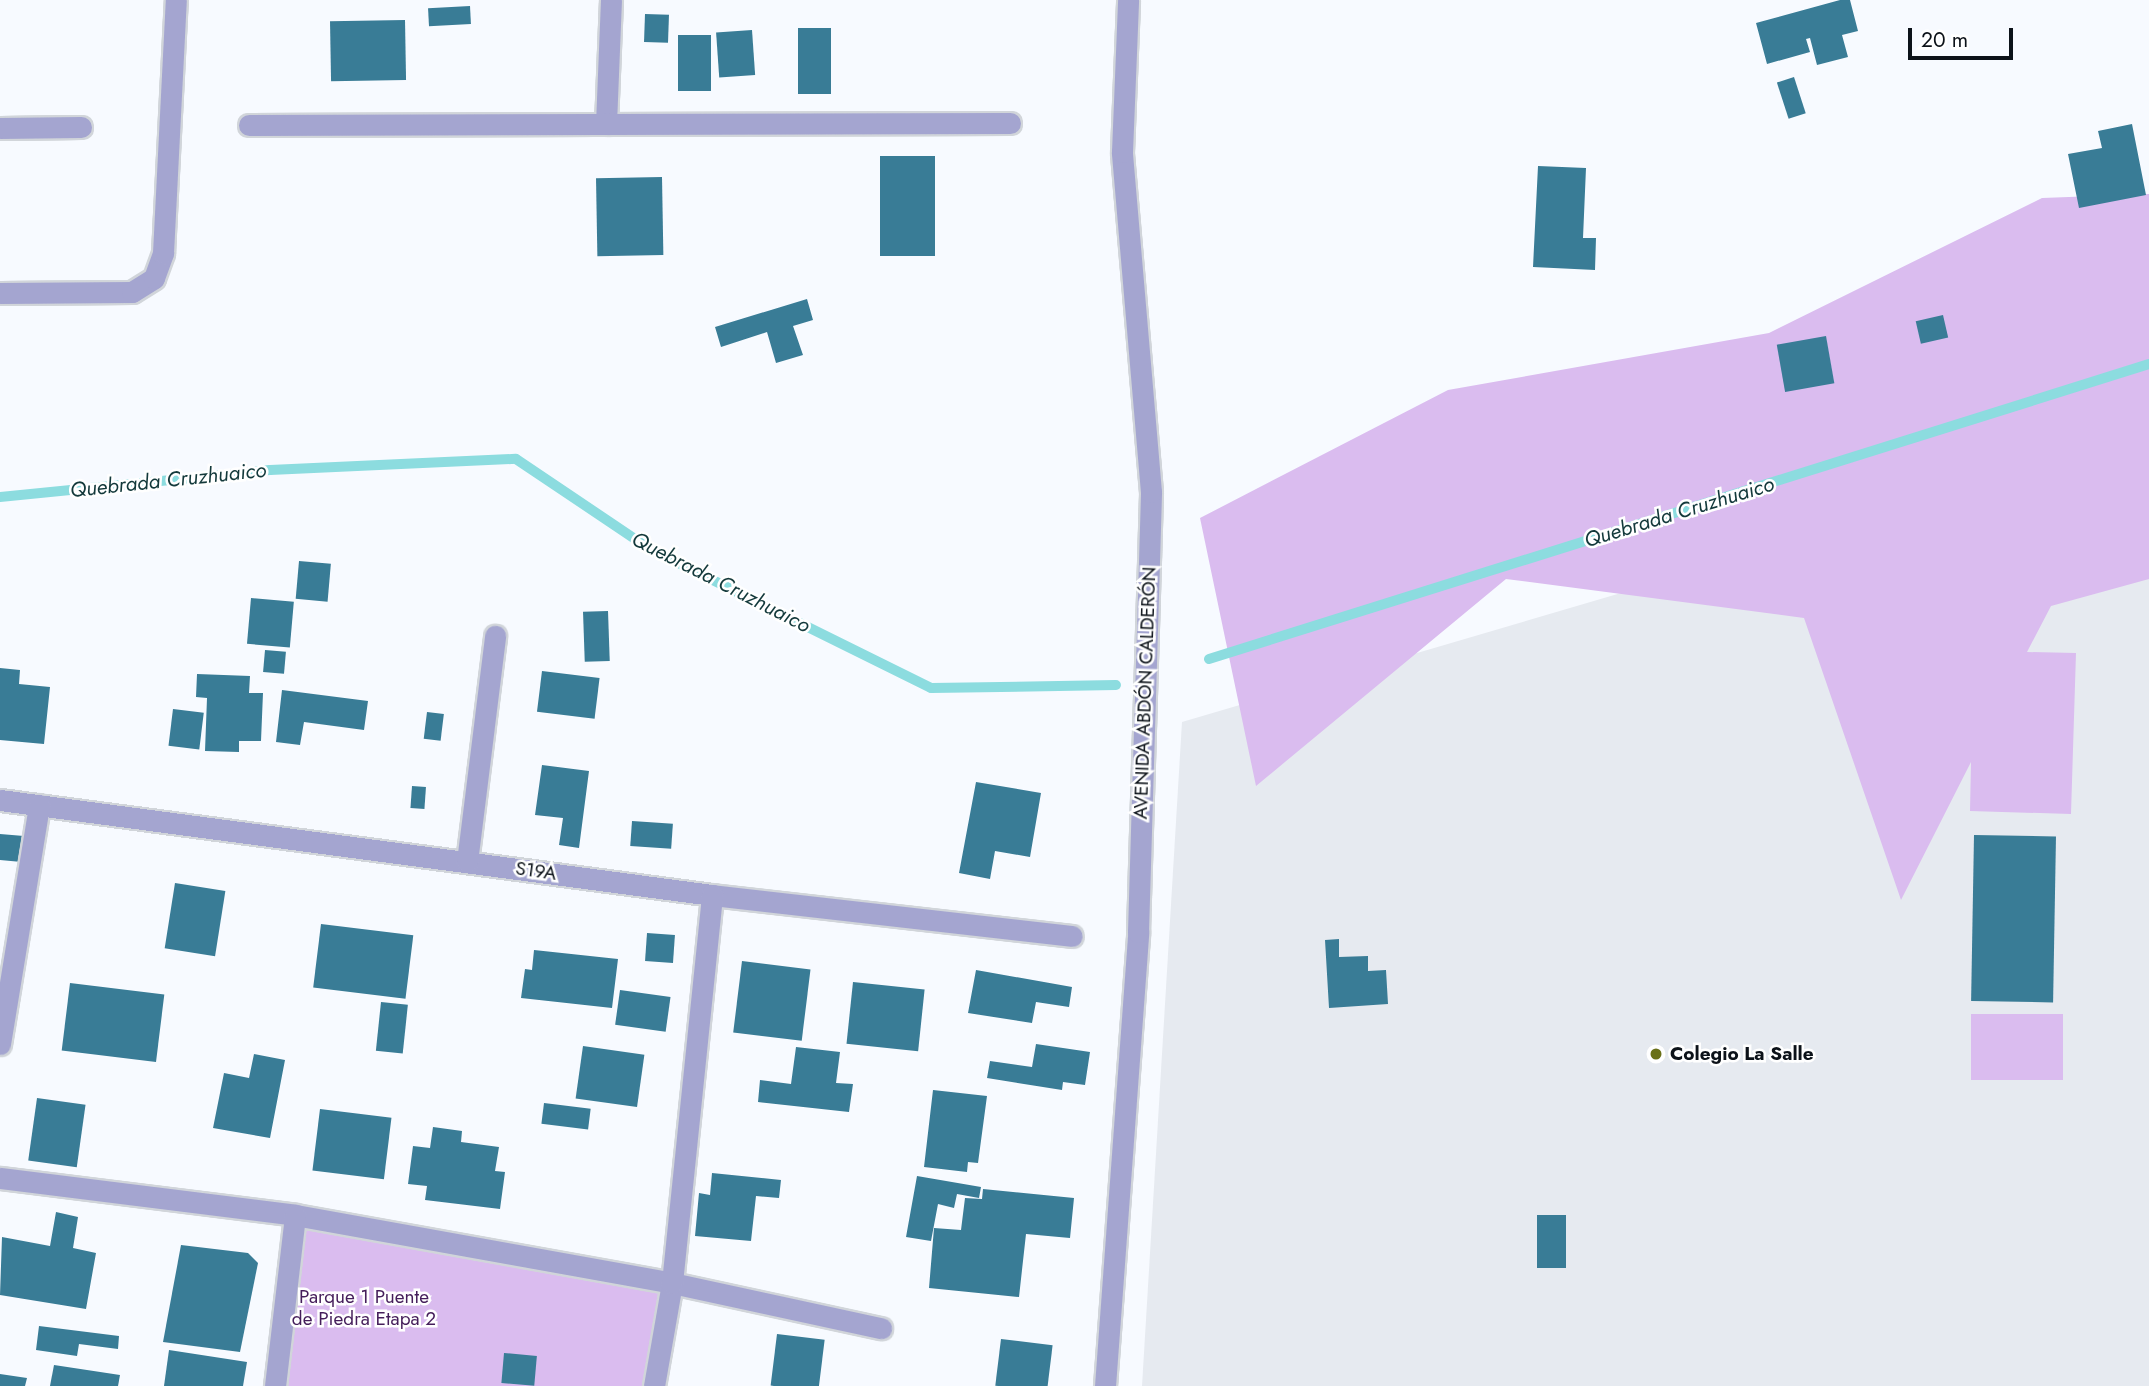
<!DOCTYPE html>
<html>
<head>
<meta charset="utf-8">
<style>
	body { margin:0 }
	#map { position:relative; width:2149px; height:1386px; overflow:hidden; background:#f7faff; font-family:Jost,sans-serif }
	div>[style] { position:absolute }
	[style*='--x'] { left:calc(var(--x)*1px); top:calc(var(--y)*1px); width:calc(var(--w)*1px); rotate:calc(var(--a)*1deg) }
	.built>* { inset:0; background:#e6eaf0 }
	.green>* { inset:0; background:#dabcef; transform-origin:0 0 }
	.stream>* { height:10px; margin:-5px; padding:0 5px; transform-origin:5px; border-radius:5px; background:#8cdcdf }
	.building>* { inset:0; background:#397c96; transform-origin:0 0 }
	.roads { filter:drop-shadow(2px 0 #d1d5da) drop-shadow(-2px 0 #d1d5da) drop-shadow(0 2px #d1d5da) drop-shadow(0 -2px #d1d5da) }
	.minor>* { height:21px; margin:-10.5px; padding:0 10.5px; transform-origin:10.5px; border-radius:10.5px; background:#a4a5d0 }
	.dots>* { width:19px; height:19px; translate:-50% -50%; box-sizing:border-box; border:4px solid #fff; border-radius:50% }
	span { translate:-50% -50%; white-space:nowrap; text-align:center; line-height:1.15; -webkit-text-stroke:5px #fff; paint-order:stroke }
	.street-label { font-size:19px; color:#0c1219 }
	.poi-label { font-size:19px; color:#0c1219; font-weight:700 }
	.left { translate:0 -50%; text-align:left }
	.park-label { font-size:19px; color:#451e5b }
	.water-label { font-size:21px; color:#13393b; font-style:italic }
	.scale { position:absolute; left:1908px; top:28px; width:105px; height:32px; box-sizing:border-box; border:4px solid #0c1219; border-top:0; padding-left:9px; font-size:21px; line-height:24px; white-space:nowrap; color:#0c1219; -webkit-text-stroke:5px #fff; paint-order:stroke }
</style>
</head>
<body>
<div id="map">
	<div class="built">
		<i style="clip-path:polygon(2149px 438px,2149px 1386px,1142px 1386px,1182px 722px)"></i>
	</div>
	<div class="green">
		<i style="clip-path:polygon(2149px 194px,2149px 579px,2051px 606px,2027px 652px,2076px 653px,2071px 814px,1970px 811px,1971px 762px,1901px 900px,1804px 618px,1506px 579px,1256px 786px,1200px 518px,1448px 390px,1769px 333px,2042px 198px)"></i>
		<i style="left:2063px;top:1014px;width:66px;height:92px;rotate:90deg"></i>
		<i style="clip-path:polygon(295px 1215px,672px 1283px,654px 1386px,275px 1386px)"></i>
	</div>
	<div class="stream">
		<i style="--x:0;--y:497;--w:271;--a:-5.7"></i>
		<i style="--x:270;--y:470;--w:246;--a:-2.6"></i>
		<i style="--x:516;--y:459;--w:161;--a:33.9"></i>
		<i style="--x:650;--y:549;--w:313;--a:26.3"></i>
		<i style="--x:931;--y:688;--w:185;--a:-0.9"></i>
		<i style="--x:1209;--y:659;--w:985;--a:-17.42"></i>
	</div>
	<div class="building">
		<i style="clip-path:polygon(1840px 0,1850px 0,1858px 31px,1842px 35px,1848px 57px,1817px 65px,1810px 38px,1806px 39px,1810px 52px,1767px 64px,1756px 23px)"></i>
		<i style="left:470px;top:6px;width:18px;height:42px;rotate:87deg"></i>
		<i style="left:645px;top:14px;width:24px;height:28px;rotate:2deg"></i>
		<i style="left:405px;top:20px;width:60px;height:75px;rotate:89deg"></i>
		<i style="left:798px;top:28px;width:33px;height:66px"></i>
		<i style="left:752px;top:30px;width:45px;height:36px;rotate:86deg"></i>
		<i style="left:678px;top:35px;width:33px;height:56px"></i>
		<i style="left:1794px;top:77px;width:38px;height:18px;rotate:72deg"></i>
		<i style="clip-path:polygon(2132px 124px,2146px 195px,2079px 208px,2068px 154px,2102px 148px,2098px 131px)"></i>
		<i style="left:880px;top:156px;width:55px;height:100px"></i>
		<i style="clip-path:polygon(1538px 166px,1586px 168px,1583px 238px,1596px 238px,1595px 270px,1533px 267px)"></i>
		<i style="left:662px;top:177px;width:78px;height:66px;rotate:89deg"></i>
		<i style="clip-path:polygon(807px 299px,813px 320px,793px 326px,803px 355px,776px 363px,767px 332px,721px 347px,715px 327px)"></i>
		<i style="left:1943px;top:315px;width:23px;height:28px;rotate:77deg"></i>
		<i style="left:1826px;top:336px;width:48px;height:50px;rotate:80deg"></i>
		<i style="left:299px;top:561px;width:32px;height:38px;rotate:5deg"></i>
		<i style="left:251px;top:598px;width:43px;height:46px;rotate:5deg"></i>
		<i style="left:608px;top:611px;width:50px;height:25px;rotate:88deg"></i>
		<i style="left:265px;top:650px;width:21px;height:22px;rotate:5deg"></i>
		<i style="clip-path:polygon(0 668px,20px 670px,19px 684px,50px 687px,44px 744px,0 740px)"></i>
		<i style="left:542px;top:671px;width:58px;height:41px;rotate:7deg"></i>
		<i style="clip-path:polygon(197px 674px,250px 676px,249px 693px,263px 693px,261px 741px,239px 741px,239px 752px,205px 751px,207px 698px,196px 697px)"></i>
		<i style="clip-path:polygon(282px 690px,368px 701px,364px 730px,304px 722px,300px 745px,276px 742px)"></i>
		<i style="left:173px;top:709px;width:31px;height:37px;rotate:7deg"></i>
		<i style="left:427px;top:712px;width:17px;height:27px;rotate:7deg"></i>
		<i style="clip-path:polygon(542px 765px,589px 771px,579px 848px,559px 845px,563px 818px,535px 815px)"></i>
		<i style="clip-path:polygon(976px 782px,1041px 793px,1030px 857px,995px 851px,990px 879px,959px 873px)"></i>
		<i style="left:412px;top:786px;width:14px;height:22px;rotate:4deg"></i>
		<i style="left:632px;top:821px;width:41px;height:25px;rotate:4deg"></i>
		<i style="left:0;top:834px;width:24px;height:26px;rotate:5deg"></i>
		<i style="left:1974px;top:835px;width:82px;height:166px;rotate:1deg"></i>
		<i style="left:175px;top:883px;width:51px;height:66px;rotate:9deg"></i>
		<i style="left:321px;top:924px;width:93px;height:64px;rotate:7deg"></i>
		<i style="left:647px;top:933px;width:28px;height:28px;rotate:4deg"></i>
		<i style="clip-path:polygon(1339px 939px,1339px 957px,1368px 956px,1368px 971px,1386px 970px,1388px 1004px,1329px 1008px,1325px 940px)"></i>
		<i style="clip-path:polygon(534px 950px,618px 959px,612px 1008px,521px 998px,525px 969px,532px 970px)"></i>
		<i style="left:742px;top:961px;width:69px;height:72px;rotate:7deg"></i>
		<i style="clip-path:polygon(976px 970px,1072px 987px,1069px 1007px,1036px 1002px,1032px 1023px,968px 1013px)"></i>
		<i style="left:853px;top:982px;width:72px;height:62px;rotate:6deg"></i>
		<i style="left:70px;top:983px;width:95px;height:68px;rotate:7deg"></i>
		<i style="left:620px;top:990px;width:51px;height:35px;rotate:8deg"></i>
		<i style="left:381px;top:1002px;width:27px;height:49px;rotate:6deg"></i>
		<i style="clip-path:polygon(1036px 1044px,1090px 1052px,1085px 1085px,1063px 1082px,1062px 1090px,987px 1078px,990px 1061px,1032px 1067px)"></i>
		<i style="left:583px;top:1046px;width:62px;height:53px;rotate:8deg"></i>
		<i style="clip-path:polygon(796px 1047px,840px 1052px,836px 1083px,853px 1084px,849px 1112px,758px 1102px,760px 1080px,791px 1084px)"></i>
		<i style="clip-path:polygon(254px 1054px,285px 1060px,270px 1138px,213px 1128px,224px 1073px,249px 1078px)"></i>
		<i style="clip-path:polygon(933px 1090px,987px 1096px,978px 1163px,968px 1162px,967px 1172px,924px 1167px)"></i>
		<i style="left:37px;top:1098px;width:49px;height:63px;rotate:8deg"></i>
		<i style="left:544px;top:1103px;width:47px;height:21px;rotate:7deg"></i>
		<i style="left:320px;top:1109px;width:72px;height:62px;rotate:7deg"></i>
		<i style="clip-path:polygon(433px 1127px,462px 1131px,461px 1142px,499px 1147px,495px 1171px,505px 1172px,500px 1209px,425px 1200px,427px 1186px,408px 1184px,413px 1146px,430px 1148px)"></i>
		<i style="clip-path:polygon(712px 1173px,781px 1180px,779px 1198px,756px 1196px,751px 1241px,695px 1236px,699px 1193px,710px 1195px)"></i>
		<i style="clip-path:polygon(917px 1176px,981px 1187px,979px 1198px,957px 1194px,954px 1208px,938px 1204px,931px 1241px,906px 1237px)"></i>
		<i style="clip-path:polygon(983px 1189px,1074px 1198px,1070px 1238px,1026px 1234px,1019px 1297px,929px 1288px,934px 1228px,961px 1230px,965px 1198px,982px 1199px)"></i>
		<i style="clip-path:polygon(56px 1212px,78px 1217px,73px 1248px,96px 1253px,86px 1309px,0 1295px,2px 1237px,50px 1246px)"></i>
		<i style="left:1537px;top:1215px;width:29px;height:53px"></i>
		<i style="clip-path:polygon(181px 1245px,248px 1253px,258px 1263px,240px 1352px,163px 1342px)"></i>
		<i style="clip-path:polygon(39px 1326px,119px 1336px,118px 1349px,79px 1344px,77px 1356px,36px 1350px)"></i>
		<i style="left:777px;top:1334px;width:48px;height:52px;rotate:7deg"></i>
		<i style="left:1001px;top:1339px;width:52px;height:47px;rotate:7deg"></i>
		<i style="clip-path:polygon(169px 1350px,247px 1362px,243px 1386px,164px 1386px)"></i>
		<i style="left:504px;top:1353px;width:33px;height:30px;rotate:5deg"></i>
		<i style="clip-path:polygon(54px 1365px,120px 1375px,118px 1386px,50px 1386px)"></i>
		<i style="clip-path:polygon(0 1374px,27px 1378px,25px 1386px,0 1386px)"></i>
	</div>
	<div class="roads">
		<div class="minor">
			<i style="--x:606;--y:124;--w:124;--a:-87.7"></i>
			<i style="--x:249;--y:125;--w:761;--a:-0.15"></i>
			<i style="--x:0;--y:128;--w:81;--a:-0.7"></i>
			<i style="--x:0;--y:293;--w:132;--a:-0.4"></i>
			<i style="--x:132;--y:292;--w:26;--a:-32"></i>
			<i style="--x:154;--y:278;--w:27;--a:-70"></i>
			<i style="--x:163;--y:253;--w:253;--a:-87.1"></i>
			<i style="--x:0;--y:800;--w:718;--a:7.6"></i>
			<i style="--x:712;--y:895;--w:362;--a:6.5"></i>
			<i style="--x:467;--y:862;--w:228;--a:-82.9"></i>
			<i style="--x:0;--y:1044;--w:242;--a:-80.7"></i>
			<i style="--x:0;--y:1178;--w:297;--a:7.1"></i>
			<i style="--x:295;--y:1215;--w:383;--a:10.2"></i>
			<i style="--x:672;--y:1283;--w:214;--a:12.2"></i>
			<i style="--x:275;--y:1386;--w:172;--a:-83.3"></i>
			<i style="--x:654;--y:1386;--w:105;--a:-80.1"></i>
			<i style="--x:672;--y:1283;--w:390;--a:-84.1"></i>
			<i style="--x:1105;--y:1386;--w:455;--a:-85.8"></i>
			<i style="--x:1138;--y:932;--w:440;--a:-88.3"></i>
			<i style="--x:1151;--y:492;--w:341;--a:-94.9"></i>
			<i style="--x:1122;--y:152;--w:152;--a:-87.7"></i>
		</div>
	</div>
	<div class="dots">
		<i style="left:1656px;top:1054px;background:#697017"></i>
	</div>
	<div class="street-label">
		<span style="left:1145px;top:693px;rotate:-88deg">AVENIDA ABDÓN CALDERÓN</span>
		<span style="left:536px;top:871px;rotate:8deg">S19A</span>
	</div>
	<div class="poi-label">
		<span class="left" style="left:1670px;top:1054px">Colegio La Salle</span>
	</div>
	<div class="park-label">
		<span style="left:364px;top:1308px">Parque 1 Puente<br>de Piedra Etapa 2</span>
	</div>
	<div class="water-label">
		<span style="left:168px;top:480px;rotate:-6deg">Quebrada Cruzhuaico</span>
		<span style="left:1679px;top:512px;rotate:-17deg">Quebrada Cruzhuaico</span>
		<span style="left:721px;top:582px;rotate:27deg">Quebrada Cruzhuaico</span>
	</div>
	<div class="scale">20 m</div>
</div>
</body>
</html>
